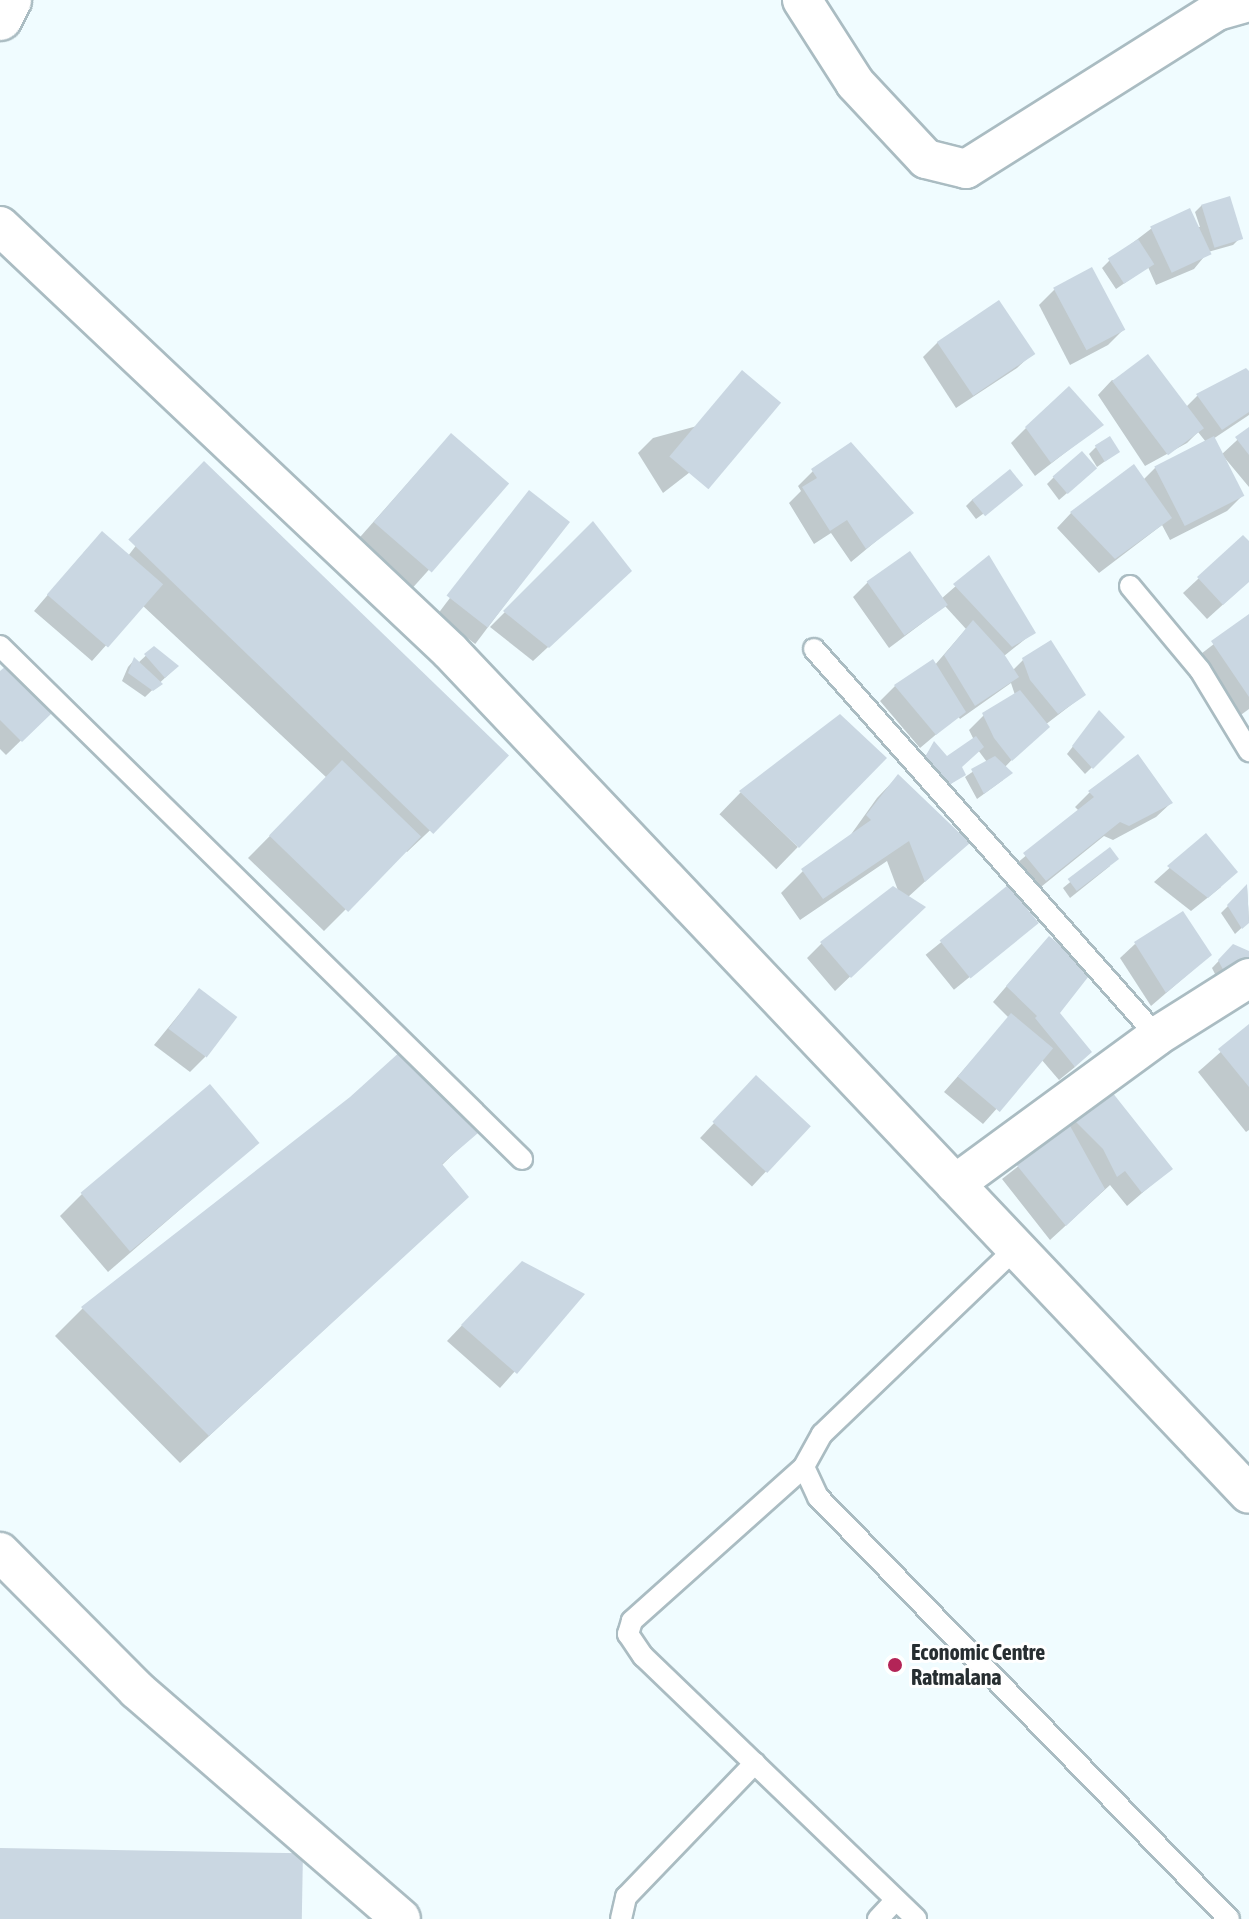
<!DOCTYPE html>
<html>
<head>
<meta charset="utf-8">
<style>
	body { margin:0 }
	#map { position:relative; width:1249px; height:1919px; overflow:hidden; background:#f0fcff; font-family:"Asap Condensed",sans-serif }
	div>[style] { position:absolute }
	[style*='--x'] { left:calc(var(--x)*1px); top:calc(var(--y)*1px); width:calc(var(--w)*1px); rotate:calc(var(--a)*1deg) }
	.shadow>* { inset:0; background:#0003; transform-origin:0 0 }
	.building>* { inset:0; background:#cad7e2; transform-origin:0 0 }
	.roads { filter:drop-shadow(2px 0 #aabcc2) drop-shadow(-2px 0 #aabcc2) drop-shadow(0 2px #aabcc2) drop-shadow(0 -2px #aabcc2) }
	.service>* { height:20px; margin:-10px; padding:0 10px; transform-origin:10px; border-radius:10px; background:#fff }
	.minor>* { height:38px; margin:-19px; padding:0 19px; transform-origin:19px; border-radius:19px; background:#fff }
	.primary>* { height:44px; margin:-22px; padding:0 22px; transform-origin:22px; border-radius:22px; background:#fff }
	.dots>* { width:22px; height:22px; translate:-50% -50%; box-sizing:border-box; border:4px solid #fff; border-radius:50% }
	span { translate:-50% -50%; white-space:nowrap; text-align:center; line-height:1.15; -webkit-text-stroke:6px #fff; paint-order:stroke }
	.poi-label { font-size:22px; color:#272e31; font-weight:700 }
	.left { translate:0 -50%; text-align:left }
</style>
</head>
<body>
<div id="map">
	<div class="shadow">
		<i style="clip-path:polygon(1202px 205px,1240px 238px,1233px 245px,1208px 252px,1194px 269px,1156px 285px,1148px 267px,1116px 289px,1102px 268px,1109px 261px,1152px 228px,1200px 227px,1195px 212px)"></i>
		<i style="clip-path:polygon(1092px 270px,1123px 330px,1108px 345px,1070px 365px,1039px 305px,1054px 290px)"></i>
		<i style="clip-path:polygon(938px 342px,1032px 354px,1017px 368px,956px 408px,923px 357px)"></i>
		<i style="clip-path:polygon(1245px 370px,1249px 374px,1249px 415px,1213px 439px,1221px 455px,1249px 429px,1249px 487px,1224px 457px,1242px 496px,1227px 511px,1170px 540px,1162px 525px,1099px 573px,1057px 528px,1071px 513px,1143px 480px,1155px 468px,1206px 442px,1198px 432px,1187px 443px,1145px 466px,1098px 395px,1112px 380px,1186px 407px,1197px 396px)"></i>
		<i style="clip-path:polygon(778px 404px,663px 493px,638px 453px,653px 438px)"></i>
		<i style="clip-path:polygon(1101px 425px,1035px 476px,1011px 443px,1026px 428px)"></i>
		<i style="clip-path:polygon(1096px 447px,1118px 452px,1097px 467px,1089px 454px)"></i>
		<i style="clip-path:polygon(430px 458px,506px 484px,408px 593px,353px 545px)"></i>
		<i style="clip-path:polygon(204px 464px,477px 786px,407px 852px,405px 850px,324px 931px,248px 858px,327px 778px,142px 605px,92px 661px,34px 611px,87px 549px,128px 556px,177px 492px)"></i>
		<i style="clip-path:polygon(813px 471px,911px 512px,851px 562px,831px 533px,814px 544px,789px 503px,801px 491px,798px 486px)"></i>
		<i style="clip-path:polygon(1088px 475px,1059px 500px,1047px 484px,1054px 477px)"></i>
		<i style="clip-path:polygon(1013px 492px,976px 519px,966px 506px,973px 499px)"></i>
		<i style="left:529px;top:493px;width:48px;height:153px;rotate:37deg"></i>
		<i style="clip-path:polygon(593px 524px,615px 585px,533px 661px,490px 627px)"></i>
		<i style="clip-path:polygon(1243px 537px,1249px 544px,1249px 581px,1207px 619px,1183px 593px)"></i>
		<i style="clip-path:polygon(988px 558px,1034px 632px,1004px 656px,1013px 670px,1023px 660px,1084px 695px,1045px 725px,1004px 768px,1003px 780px,977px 799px,965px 777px,987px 762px,978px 750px,960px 767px,963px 775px,941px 791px,918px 767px,934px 744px,947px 759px,974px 740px,969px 730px,984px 715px,1015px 695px,1011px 683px,960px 719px,958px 716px,920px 748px,880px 701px,895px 686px,932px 662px,934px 666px,966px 629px,945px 606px,889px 648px,853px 597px,868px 582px,941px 599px)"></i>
		<i style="clip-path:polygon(1249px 617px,1249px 709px,1238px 717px,1197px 657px)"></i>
		<i style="clip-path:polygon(154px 648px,170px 673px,145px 697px,122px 681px,128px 667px,134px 660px,138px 663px)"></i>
		<i style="clip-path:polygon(0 674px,49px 713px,6px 755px,0 749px)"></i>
		<i style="clip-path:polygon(1099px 713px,1123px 737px,1085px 774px,1067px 754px)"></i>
		<i style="clip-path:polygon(1137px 757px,1171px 803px,1156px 817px,1113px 840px,1104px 836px,1031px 895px,1010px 869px,1079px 811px,1075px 807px,1089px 793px)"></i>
		<i style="clip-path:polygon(898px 776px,967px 843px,907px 898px,908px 921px,835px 991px,807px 958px,822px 943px,899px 893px,887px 861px,800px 920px,781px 893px,803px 871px,847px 840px,877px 798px)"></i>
		<i style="left:741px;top:792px;width:79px;height:31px;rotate:44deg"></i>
		<i style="clip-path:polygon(1205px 836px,1221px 887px,1191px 911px,1154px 882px)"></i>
		<i style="clip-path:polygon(1109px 850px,1110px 866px,1070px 898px,1063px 888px)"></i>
		<i style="clip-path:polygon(1247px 887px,1249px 921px,1235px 934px,1221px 913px)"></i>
		<i style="left:1008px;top:888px;width:45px;height:106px;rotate:51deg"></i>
		<i style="clip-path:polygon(1135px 944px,1194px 969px,1151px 1006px,1120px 958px)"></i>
		<i style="clip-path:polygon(1233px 946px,1249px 955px,1219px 982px,1212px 968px)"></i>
		<i style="clip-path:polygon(1035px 953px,1075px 1067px,1059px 1080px,1041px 1059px,983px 1124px,944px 1092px,1009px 1018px,993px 1002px)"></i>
		<i style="clip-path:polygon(199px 990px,205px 1057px,190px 1072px,154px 1045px)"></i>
		<i style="clip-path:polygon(1249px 1027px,1249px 1130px,1246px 1132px,1198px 1072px)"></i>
		<i style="left:756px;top:1078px;width:71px;height:82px;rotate:43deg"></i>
		<i style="clip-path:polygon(351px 1099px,475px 1133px,441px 1166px,438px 1224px,180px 1463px,55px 1336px,83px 1308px)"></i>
		<i style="clip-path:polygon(1076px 1121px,1170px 1169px,1127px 1206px,1110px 1185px,1050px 1240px,1002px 1179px)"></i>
		<i style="clip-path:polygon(257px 1143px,108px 1272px,60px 1216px,82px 1194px)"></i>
		<i style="clip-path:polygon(507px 1278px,582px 1295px,500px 1388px,447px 1341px)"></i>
	</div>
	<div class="building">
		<i style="left:1230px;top:196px;width:45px;height:30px;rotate:73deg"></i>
		<i style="left:1190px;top:208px;width:51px;height:44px;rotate:65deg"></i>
		<i style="left:1138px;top:239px;width:30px;height:36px;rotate:57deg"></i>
		<i style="left:1092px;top:267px;width:71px;height:44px;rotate:62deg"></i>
		<i style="left:999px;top:300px;width:65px;height:75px;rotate:56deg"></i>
		<i style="left:1148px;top:354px;width:93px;height:45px;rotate:53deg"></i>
		<i style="clip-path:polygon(1246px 368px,1249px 371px,1249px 412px,1222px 430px,1196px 394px)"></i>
		<i style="left:742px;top:370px;width:51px;height:113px;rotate:40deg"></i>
		<i style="clip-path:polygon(1069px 386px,1104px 425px,1051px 463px,1025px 427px)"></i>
		<i style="clip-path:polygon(1249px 427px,1249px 455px,1235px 437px)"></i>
		<i style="left:451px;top:433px;width:77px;height:118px;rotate:41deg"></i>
		<i style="left:1110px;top:436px;width:19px;height:18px;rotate:58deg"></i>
		<i style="left:1214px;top:436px;width:67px;height:67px;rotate:63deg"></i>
		<i style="clip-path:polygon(851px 442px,914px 513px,866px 549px,847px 520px,830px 531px,802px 487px,817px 478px,811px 469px)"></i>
		<i style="left:1082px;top:451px;width:23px;height:39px;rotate:49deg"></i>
		<i style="left:204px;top:461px;width:424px;height:109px;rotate:44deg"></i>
		<i style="clip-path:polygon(1134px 464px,1172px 518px,1115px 559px,1070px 512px)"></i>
		<i style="left:1010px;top:469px;width:21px;height:49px;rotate:51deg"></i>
		<i style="left:529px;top:490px;width:52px;height:134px;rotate:38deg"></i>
		<i style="clip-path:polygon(593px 521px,632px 571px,549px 648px,503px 611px)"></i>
		<i style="left:102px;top:531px;width:81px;height:84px;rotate:41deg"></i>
		<i style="clip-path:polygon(1243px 535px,1249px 541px,1249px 582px,1223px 605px,1197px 577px)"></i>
		<i style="left:910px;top:551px;width:66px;height:53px;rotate:55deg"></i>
		<i style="clip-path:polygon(989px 555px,1036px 633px,1012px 647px,953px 584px)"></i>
		<i style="clip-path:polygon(1249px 614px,1249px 697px,1211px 641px)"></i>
		<i style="clip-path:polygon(973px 620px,1004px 654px,1019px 677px,975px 706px,944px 655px)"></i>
		<i style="clip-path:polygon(1051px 640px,1086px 695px,1058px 714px,1030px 680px,1022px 658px)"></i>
		<i style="clip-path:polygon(154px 646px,179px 666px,165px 678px,144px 654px)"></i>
		<i style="clip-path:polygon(134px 657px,163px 684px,153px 691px,128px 673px)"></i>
		<i style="clip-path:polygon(933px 659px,966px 712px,936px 735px,894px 685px)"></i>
		<i style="clip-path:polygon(6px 666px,52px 713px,22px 742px,0 720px,0 671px)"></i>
		<i style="clip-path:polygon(1020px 690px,1050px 727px,1012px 761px,994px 738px,982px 713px)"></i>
		<i style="clip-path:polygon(1099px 710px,1125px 737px,1093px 769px,1072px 746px)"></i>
		<i style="clip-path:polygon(840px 714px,887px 758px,799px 848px,739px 791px)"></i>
		<i style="clip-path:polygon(976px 736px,984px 747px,962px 767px,966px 775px,949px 785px,924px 759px,934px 741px,947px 756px)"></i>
		<i style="clip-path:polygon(1138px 754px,1173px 803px,1129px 826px,1120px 822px,1046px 881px,1023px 853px,1094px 797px,1088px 791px)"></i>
		<i style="clip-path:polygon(995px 756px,1013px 773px,984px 794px,971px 769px)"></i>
		<i style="left:342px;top:760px;width:110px;height:105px;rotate:44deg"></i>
		<i style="clip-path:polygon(898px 774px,970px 843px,925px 882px,909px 841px,823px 899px,801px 869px,871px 820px,866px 815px)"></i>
		<i style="clip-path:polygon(1206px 833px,1238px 872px,1208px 898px,1167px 866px)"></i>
		<i style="left:1110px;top:847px;width:15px;height:53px;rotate:53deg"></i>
		<i style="clip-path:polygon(1247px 884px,1249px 923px,1242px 929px,1227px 905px)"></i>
		<i style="left:1008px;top:885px;width:49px;height:88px;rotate:51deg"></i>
		<i style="clip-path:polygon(893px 886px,926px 907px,851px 978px,820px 942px)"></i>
		<i style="clip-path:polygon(1183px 911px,1212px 955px,1166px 993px,1134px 942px)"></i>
		<i style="clip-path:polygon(1049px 936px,1092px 972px,1060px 1013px,1092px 1052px,1075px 1067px,1035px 1018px,1037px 1016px,1006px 986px)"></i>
		<i style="clip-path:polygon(1233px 944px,1249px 951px,1249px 957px,1227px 977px,1218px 960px)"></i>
		<i style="left:199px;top:988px;width:48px;height:51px;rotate:37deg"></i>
		<i style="left:1011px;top:1013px;width:55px;height:83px;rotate:40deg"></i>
		<i style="clip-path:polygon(1249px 1024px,1249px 1087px,1218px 1049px)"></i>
		<i style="clip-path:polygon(402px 1050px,478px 1133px,442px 1164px,469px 1197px,209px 1436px,81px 1307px,350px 1097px)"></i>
		<i style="left:756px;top:1075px;width:75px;height:64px;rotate:43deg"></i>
		<i style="left:210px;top:1084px;width:77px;height:169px;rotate:50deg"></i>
		<i style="clip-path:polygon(1112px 1092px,1173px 1169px,1142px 1193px,1125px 1171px,1117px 1177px,1103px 1149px,1074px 1120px)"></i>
		<i style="clip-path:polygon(1069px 1124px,1105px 1189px,1066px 1226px,1015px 1163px)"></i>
		<i style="clip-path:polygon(522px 1261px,585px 1294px,517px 1374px,461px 1325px)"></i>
		<i style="left:0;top:1848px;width:303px;height:71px;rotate:1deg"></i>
	</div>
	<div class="roads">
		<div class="service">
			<i style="--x:1130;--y:586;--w:109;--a:50.2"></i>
			<i style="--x:1200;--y:670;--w:95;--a:58.8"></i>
			<i style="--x:0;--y:646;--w:732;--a:44.5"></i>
			<i style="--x:814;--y:649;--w:517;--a:48.45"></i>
			<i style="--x:1016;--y:1248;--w:269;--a:136.2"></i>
			<i style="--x:822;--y:1434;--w:38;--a:119"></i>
			<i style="--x:804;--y:1467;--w:33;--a:65"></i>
			<i style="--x:818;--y:1497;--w:589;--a:45.76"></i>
			<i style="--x:804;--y:1467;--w:231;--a:138.2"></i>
			<i style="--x:632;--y:1621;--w:14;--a:107"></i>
			<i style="--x:628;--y:1634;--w:27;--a:56"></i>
			<i style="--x:643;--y:1656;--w:379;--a:43.9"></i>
			<i style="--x:621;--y:1919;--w:23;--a:-77"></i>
			<i style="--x:626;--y:1897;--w:186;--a:-46.1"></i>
			<i style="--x:878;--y:1919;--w:26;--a:-47"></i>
		</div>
		<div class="minor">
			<i style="--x:802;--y:0;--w:98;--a:57.4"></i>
			<i style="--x:855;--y:83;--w:104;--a:46.9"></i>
			<i style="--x:926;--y:159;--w:41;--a:14"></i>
			<i style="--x:966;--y:169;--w:297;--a:-32.2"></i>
			<i style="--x:1217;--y:11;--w:33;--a:-16"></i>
			<i style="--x:0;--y:226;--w:619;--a:43.36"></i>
			<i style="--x:450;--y:651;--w:1161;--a:46.53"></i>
			<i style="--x:955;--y:1184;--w:250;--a:-36.2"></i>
			<i style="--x:1157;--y:1036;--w:109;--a:-32.2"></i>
			<i style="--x:0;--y:1552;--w:194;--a:45.2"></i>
			<i style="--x:137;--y:1690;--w:349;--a:40.9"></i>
		</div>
		<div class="primary">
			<i style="--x:0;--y:18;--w:20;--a:-63"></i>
		</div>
	</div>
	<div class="dots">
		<i style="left:895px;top:1665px;background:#b32457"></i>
	</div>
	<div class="poi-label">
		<span class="left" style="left:911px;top:1665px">Economic Centre<br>Ratmalana</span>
	</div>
</div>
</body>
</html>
